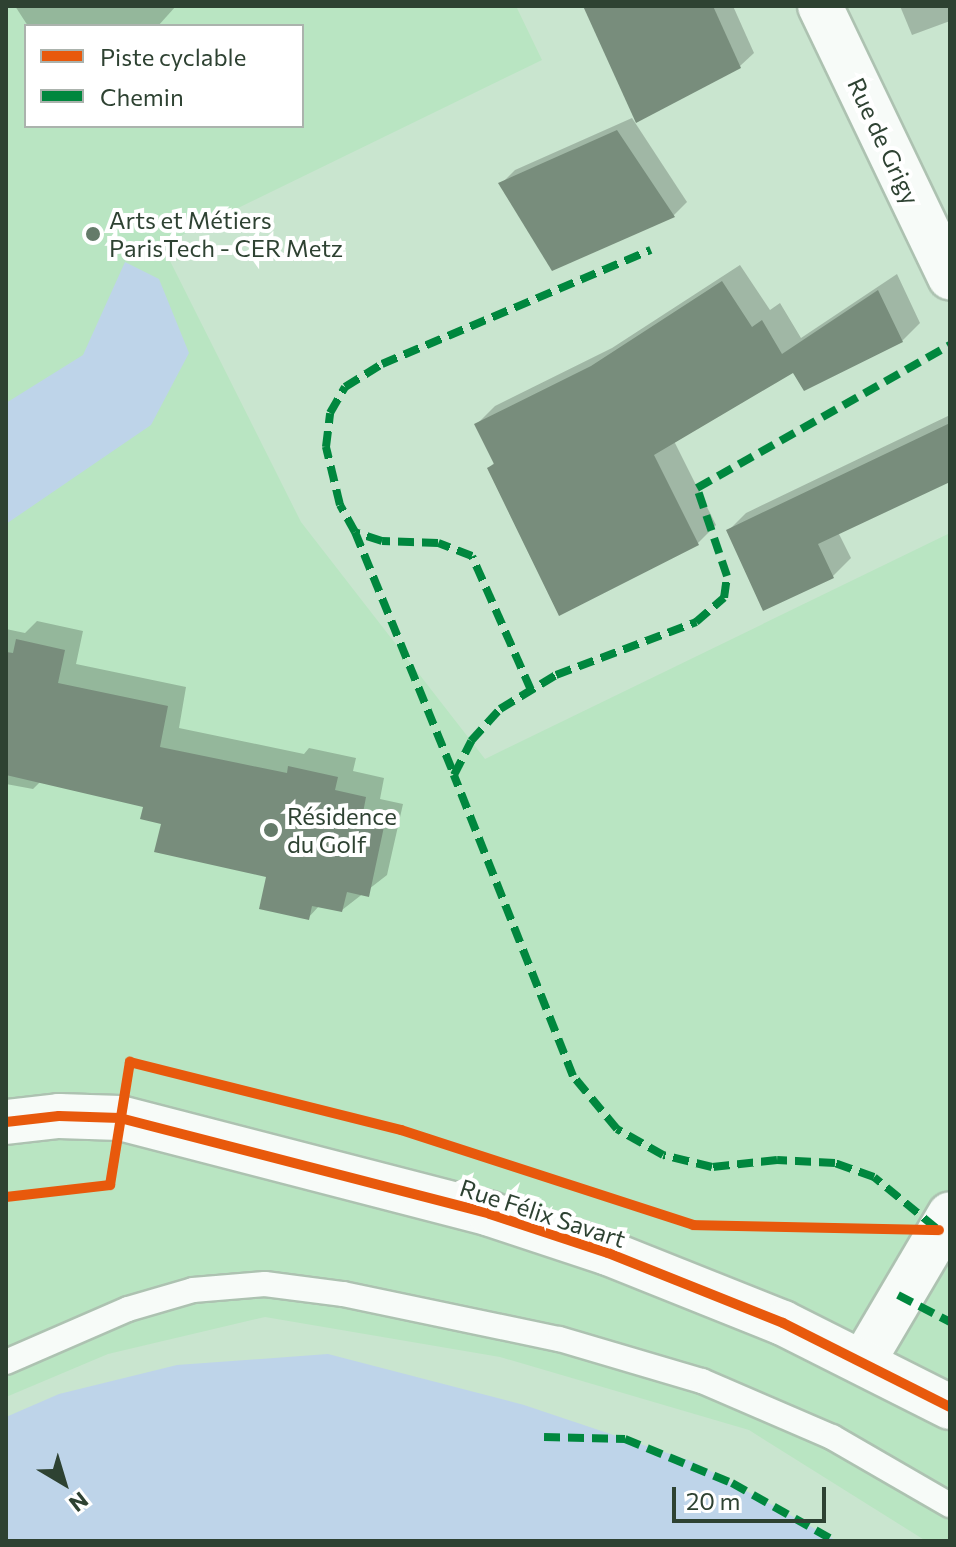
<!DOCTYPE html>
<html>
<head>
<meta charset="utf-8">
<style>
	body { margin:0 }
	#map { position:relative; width:956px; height:1547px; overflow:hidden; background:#c9e5cf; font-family:Commissioner,sans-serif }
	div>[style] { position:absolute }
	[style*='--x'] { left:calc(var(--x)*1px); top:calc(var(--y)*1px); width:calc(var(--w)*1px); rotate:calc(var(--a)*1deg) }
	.built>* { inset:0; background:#b9e5c2 }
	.green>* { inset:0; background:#bed4e9 }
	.shadow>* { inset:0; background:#0003 }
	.building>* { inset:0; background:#788d7c }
	.roads { filter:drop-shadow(2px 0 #adc2b1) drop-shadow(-2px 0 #adc2b1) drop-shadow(0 2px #adc2b1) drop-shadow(0 -2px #adc2b1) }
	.lane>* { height:24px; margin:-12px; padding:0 12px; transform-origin:12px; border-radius:12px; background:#f7fbf8 }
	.street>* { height:44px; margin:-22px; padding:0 22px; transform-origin:22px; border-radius:22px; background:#f7fbf8 }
	.secondary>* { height:44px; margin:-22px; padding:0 22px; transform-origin:22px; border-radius:22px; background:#f7fbf8 }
	.quiet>* { height:8px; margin-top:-4px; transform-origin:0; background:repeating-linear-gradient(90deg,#00873e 0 16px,transparent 0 24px) }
	.cycleway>* { height:10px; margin:-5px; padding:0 5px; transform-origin:5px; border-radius:5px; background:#e8590c }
	.dots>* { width:22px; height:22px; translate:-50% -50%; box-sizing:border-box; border:4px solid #fff; border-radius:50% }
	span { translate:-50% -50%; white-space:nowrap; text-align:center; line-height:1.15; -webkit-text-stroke:8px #fff; paint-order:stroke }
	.street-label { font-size:24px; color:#2e4232 }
	.poi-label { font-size:24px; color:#2e4232 }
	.left { translate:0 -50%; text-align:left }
	.frame { position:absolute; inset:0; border:8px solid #2e4232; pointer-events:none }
	.legend { position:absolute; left:24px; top:24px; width:280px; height:104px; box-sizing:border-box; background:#fff; border:2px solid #abb3ad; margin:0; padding:10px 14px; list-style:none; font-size:24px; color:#2e4232 }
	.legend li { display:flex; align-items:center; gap:16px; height:40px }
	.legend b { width:40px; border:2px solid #abb3ad }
	.north { position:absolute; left:24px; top:1443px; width:80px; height:80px; -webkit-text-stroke:6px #fff; paint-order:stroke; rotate:142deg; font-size:22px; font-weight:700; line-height:32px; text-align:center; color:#2e4232 }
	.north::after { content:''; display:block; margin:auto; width:28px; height:36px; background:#2e4232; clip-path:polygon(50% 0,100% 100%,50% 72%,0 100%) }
	.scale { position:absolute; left:672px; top:1487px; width:154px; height:36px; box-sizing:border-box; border:4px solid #2e4232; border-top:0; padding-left:10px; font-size:24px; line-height:28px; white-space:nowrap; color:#2e4232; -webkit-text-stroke:6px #fff; paint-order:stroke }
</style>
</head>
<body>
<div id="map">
	<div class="built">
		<i style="clip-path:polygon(evenodd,6px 6px,516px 6px,542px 60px,162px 245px,301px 522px,485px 759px,950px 533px,950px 1541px,926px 1541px,749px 1430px,500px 1357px,265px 1317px,108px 1354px,6px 1397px,6px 6px,26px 26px,302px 26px,302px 126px,26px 126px,26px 26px)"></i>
	</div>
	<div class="green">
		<i style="clip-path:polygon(125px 262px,159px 279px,189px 353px,151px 425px,6px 524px,6px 403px,83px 355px)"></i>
		<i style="clip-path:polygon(328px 1354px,524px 1405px,694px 1462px,837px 1541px,6px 1541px,6px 1417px,59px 1394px,177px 1365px)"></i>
	</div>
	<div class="shadow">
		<i style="clip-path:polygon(15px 6px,176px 6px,158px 26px,28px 26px)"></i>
		<i style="clip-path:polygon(586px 6px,733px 6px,754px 53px,740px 66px)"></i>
		<i style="clip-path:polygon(900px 6px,950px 6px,950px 21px,912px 35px)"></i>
		<i style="clip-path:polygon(632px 118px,687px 202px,673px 216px,501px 184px,515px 170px)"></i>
		<i style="clip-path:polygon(740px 265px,770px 310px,780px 303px,801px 338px,897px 274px,920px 323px,902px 341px,794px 370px,674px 441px,716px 525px,698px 543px,489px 468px,495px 462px,477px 424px,495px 406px,612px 348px)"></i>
		<i style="clip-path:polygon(950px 415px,950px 479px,838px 532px,851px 558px,833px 576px,728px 531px,746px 513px)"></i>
		<i style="clip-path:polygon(37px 621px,83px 631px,76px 664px,186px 687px,179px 728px,304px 754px,309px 748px,356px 758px,353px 771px,384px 778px,380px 799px,403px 804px,387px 875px,342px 910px,320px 905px,308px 918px,268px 875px,163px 822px,146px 806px,40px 782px,33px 789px,6px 784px,6px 629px,25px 633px)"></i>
	</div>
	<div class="building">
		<i style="clip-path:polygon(583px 6px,713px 6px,741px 68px,636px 123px)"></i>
		<i style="clip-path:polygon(617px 130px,675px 217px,552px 271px,498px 183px)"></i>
		<i style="clip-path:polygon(722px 281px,752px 327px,762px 320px,782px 354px,878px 290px,903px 342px,804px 391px,793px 373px,654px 455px,699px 545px,559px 616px,487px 468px,494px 464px,474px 424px,591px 366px)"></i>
		<i style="clip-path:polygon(950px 423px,950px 482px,818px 544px,834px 578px,763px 611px,726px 530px)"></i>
		<i style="clip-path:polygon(16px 639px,65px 650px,58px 683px,168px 706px,160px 747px,287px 773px,288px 766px,338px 777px,335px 790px,366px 797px,362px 818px,385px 822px,369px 897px,347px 892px,342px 912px,312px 906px,309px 920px,259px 909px,266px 877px,154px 852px,161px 824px,140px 819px,143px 807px,6px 775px,6px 652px,13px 653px)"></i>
	</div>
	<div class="roads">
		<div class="lane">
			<i style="--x:6;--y:1362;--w:133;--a:-23.5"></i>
			<i style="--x:128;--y:1309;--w:68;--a:-16.3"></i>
			<i style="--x:193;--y:1290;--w:72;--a:-4.8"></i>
			<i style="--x:265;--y:1284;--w:79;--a:7.3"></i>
			<i style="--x:343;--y:1294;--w:221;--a:11.8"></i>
			<i style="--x:559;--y:1339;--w:149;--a:16.4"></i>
			<i style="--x:702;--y:1381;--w:142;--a:23.3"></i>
			<i style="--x:832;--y:1437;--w:136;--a:30"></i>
		</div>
		<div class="street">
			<i style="--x:820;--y:6;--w:301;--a:64.4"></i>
			<i style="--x:864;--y:1360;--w:169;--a:-59.5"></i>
		</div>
		<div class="secondary">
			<i style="--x:6;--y:1122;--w:53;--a:-6.5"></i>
			<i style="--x:59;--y:1116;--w:61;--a:1.9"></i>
			<i style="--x:120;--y:1118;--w:382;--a:14.5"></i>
			<i style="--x:490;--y:1214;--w:124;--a:18.3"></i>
			<i style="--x:608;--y:1253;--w:188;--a:21.8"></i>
			<i style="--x:783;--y:1323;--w:187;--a:26.7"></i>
		</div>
	</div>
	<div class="quiet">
		<i style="--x:355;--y:532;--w:262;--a:67.8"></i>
		<i style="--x:531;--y:690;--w:146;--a:-113.8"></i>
		<i style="--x:472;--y:556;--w:36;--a:-159"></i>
		<i style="--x:438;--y:543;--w:56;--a:-178"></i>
		<i style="--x:382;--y:541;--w:28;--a:-162"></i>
		<i style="--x:355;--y:532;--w:31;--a:-119"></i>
		<i style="--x:340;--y:505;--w:60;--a:-103.6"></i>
		<i style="--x:326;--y:447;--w:34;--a:-83"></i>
		<i style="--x:330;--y:413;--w:30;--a:-60"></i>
		<i style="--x:345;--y:387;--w:44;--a:-31.9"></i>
		<i style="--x:382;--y:364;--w:292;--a:-23"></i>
		<i style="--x:936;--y:1228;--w:80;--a:-140.6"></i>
		<i style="--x:874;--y:1177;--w:41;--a:-160.3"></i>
		<i style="--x:835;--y:1163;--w:58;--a:-177"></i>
		<i style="--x:777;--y:1160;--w:65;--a:173.9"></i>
		<i style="--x:712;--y:1167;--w:50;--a:-166.2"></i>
		<i style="--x:663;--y:1155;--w:53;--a:-150.5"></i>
		<i style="--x:617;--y:1129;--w:69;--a:-129.7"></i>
		<i style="--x:573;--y:1076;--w:324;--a:-111.6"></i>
		<i style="--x:454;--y:775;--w:38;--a:-63"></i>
		<i style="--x:471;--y:741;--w:43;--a:-47.8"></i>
		<i style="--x:500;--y:709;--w:66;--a:-31.3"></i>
		<i style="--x:556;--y:675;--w:150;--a:-20.7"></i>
		<i style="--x:696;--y:622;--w:37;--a:-41"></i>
		<i style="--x:724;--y:598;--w:22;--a:-82"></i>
		<i style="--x:727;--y:576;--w:93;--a:-108.8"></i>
		<i style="--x:697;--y:488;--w:291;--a:-29.5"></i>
		<i style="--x:898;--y:1295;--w:59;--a:27.4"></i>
		<i style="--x:544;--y:1437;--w:81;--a:1.4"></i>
		<i style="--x:625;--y:1439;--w:116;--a:22.4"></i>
		<i style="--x:732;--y:1483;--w:118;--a:29.4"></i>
	</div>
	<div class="cycleway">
		<i style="--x:6;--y:1122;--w:53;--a:-6.5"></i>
		<i style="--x:59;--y:1116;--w:61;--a:1.9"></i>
		<i style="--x:120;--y:1118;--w:382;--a:14.5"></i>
		<i style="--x:490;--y:1214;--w:124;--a:18.3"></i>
		<i style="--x:608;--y:1253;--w:188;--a:21.8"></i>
		<i style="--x:783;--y:1323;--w:187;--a:26.7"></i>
		<i style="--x:6;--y:1197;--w:105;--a:-6.6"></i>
		<i style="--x:110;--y:1185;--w:125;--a:-80.8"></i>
		<i style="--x:130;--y:1062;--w:279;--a:14.1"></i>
		<i style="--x:401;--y:1130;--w:307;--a:18"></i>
		<i style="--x:693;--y:1225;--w:246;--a:1.2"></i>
	</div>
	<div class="dots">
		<i style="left:93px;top:234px;background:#647b69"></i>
		<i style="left:271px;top:830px;background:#647b69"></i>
	</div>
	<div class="street-label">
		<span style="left:884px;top:141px;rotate:65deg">Rue de Grigy</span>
		<span style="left:543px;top:1213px;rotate:18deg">Rue Félix Savart</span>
	</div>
	<div class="poi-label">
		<span class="left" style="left:109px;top:234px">Arts et Métiers<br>ParisTech - CER Metz</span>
		<span class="left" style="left:287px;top:830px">Résidence<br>du Golf</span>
	</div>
	<div class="frame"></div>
	<ul class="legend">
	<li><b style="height:10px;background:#e8590c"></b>Piste cyclable</li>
	<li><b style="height:10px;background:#00873e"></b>Chemin</li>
	</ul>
	<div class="north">N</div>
	<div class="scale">20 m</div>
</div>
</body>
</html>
